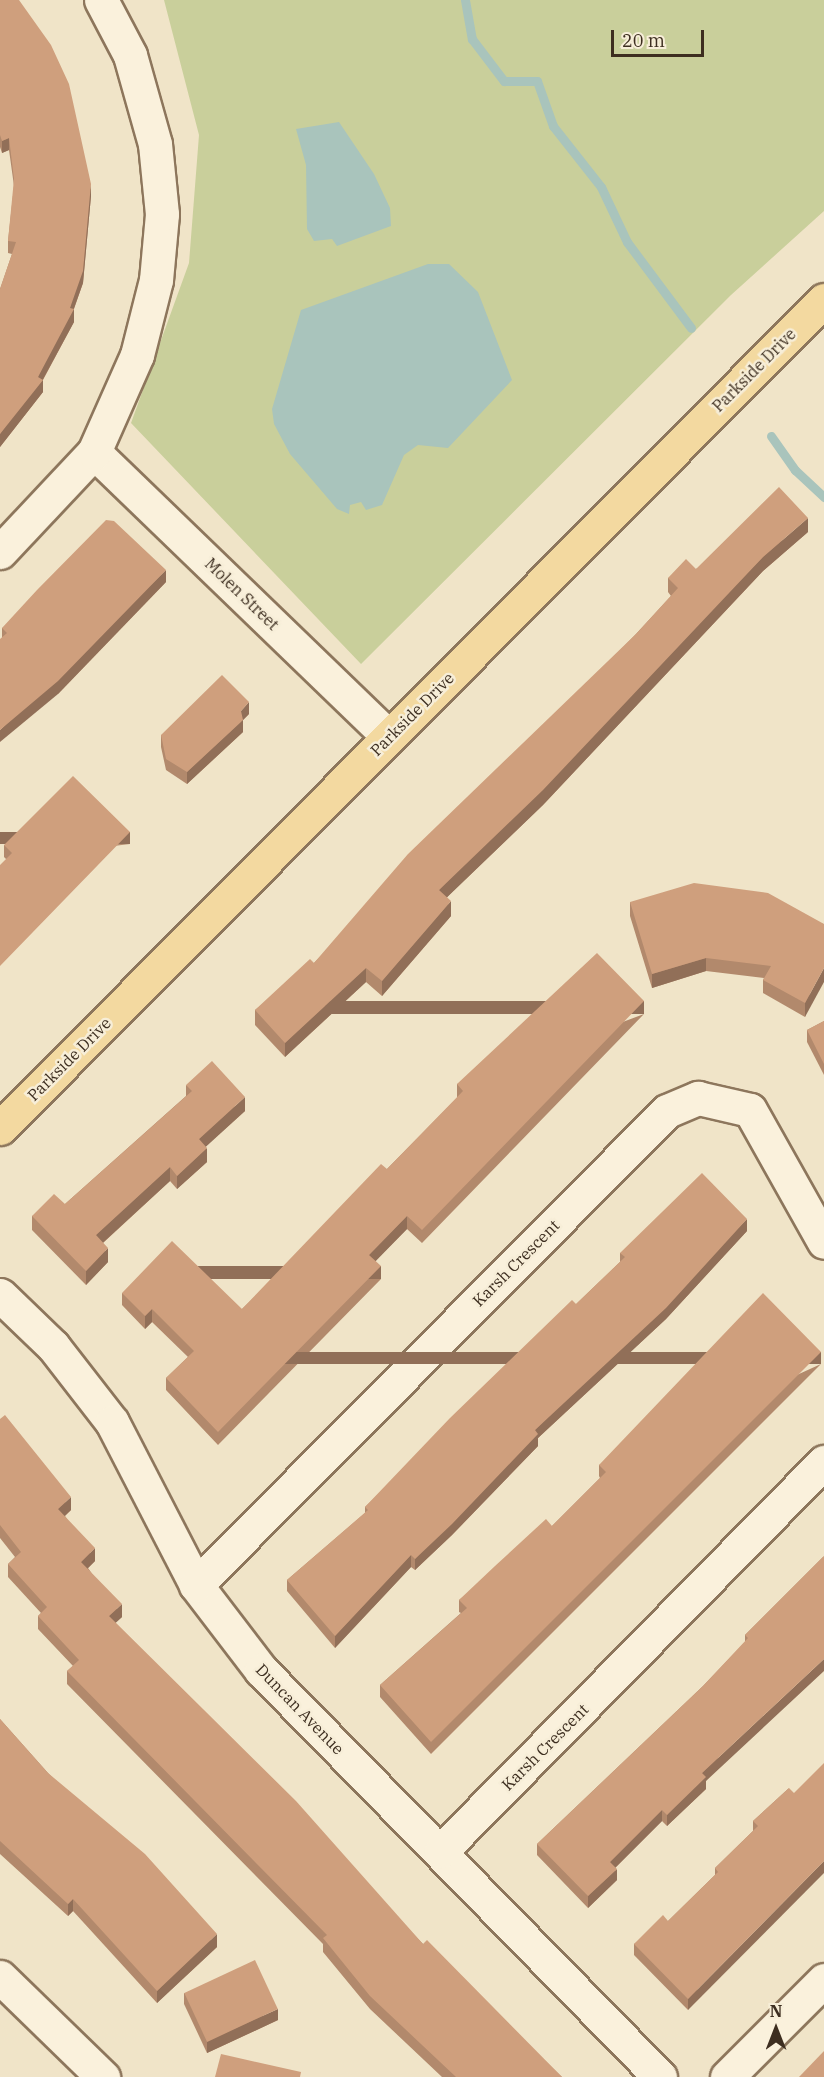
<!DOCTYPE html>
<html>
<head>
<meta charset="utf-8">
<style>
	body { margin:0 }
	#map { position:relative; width:824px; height:2077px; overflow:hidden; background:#f0e4c8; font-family:"IBM Plex Serif",serif }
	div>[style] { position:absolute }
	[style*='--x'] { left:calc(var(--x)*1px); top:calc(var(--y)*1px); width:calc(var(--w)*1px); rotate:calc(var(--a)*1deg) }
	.green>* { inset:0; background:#c9cf9b }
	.water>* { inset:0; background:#a9c4bc }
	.stream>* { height:9px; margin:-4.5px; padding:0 4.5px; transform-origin:4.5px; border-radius:4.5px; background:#a9c4bc }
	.roads { filter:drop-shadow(2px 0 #8d765c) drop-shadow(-2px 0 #8d765c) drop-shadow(0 2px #8d765c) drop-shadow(0 -2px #8d765c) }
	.minor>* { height:33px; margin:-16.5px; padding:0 16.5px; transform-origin:16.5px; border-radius:16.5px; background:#faf1dc }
	.major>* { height:33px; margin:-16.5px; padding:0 16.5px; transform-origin:16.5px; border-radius:16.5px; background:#f3d9a0 }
	.wall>* { inset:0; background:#b2896c }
	.shaded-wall>* { inset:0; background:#916f58; transform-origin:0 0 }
	.building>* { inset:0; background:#cf9f7d; transform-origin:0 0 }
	span { translate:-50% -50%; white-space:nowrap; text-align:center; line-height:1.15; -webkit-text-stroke:5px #f7eed8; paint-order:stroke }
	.street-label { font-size:16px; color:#3d2e20 }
	.north { position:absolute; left:746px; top:1999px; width:60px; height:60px; -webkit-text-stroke:4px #f7eed8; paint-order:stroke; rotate:0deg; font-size:16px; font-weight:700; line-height:24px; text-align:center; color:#3d2e20 }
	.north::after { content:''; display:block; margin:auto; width:21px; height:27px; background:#3d2e20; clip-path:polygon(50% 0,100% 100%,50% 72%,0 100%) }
	.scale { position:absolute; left:611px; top:30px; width:93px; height:27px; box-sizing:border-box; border:3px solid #3d2e20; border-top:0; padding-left:8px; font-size:18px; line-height:21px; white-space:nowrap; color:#3d2e20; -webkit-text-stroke:4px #f7eed8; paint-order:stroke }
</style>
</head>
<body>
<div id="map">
	<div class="green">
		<i style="clip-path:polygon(164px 0,824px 0,824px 211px,731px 295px,361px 664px,131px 423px,189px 263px,199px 135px)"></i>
	</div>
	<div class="water">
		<i style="clip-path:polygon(339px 122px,374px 174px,390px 208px,391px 226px,337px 246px,332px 239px,314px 241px,307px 229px,306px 165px,296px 129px)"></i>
		<i style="clip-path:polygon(428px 264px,449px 264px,478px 292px,512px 380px,448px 448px,418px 445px,404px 455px,382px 505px,366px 510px,361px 502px,350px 505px,349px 514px,337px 509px,290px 454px,274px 424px,272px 409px,301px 310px)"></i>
	</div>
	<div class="stream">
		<i style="--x:465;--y:0;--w:40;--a:80"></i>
		<i style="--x:472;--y:39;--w:53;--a:52.7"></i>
		<i style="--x:504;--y:81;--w:33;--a:0"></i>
		<i style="--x:537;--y:81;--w:48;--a:70.4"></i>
		<i style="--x:553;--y:126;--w:78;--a:51.8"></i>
		<i style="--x:601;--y:187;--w:61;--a:64.7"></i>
		<i style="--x:627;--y:242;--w:107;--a:53.3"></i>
		<i style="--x:771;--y:436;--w:42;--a:54.8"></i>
		<i style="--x:795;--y:470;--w:40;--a:43"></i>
	</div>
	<div class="roads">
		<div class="minor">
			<i style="--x:94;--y:452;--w:410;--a:44"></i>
			<i style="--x:0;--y:552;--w:137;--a:-46.8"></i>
			<i style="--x:94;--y:452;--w:106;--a:-66.1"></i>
			<i style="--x:137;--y:355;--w:77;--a:-75.8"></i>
			<i style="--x:156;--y:280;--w:66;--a:-84.8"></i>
			<i style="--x:162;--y:214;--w:70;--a:-95.7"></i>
			<i style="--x:155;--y:144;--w:92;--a:-105.7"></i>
			<i style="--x:130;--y:55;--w:62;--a:-117.8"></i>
			<i style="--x:0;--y:1295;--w:74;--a:43.9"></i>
			<i style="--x:53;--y:1346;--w:96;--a:52.2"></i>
			<i style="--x:112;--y:1422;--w:183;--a:62.7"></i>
			<i style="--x:196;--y:1585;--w:107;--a:52.6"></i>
			<i style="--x:261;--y:1670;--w:570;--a:45.57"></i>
			<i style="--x:196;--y:1585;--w:668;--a:-45.18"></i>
			<i style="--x:667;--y:1111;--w:34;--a:-23"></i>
			<i style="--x:698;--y:1098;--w:53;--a:13"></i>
			<i style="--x:750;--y:1110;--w:151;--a:60.7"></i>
			<i style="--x:441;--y:1851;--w:546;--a:-45.45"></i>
			<i style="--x:0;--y:1977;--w:144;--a:44.2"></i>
			<i style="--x:727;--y:2077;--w:137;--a:-45"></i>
		</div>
		<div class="major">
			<i style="--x:0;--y:1128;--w:1168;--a:-45.14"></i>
		</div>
	</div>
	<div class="wall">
		<i style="clip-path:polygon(0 0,91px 196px,83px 283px,74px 309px,74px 322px,43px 380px,43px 392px,0 447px,0 289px,12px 254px,8px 253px,8px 241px,14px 186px,9px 150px,2px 153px,0 147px)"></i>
		<i style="clip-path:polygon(808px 532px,763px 571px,543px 805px,447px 897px,451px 916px,382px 996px,366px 982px,285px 1057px,255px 1025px,255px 1010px,314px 963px,636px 634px,671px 596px,668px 592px,668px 578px)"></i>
		<i style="clip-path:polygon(166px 582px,58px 694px,2px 637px,2px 628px)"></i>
		<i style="clip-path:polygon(249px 714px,243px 720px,243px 732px,187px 784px,166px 770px,161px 747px,161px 735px)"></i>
		<i style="clip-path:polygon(130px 844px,6px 859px,4px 857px,4px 845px)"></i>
		<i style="clip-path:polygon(630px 902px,824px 924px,805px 1017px,763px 993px,763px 980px,764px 978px,706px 971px,652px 988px,630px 916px)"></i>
		<i style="clip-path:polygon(644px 1014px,422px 1243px,407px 1229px,375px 1261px,381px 1279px,218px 1445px,166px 1390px,166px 1378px,188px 1357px,152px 1322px,145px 1329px,122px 1305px,122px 1293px,242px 1309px,387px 1169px,457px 1098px,457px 1084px)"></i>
		<i style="clip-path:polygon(824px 1021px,824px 1075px,807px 1042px,807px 1030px)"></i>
		<i style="clip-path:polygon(186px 1085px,245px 1111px,206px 1146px,207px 1162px,177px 1189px,170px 1181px,103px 1243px,108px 1262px,86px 1285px,32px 1230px,32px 1216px,65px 1204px,186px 1096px)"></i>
		<i style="clip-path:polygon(747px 1231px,666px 1319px,538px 1438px,538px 1446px,452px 1535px,415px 1570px,411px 1567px,335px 1648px,287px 1591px,287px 1580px,365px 1513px,365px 1507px,620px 1262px,620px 1253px)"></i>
		<i style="clip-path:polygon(821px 1364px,431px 1754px,380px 1697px,380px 1685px,461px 1613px,459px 1612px,459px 1600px,552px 1526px,600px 1478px,599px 1476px,599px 1465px)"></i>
		<i style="clip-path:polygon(0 1419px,71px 1510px,65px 1516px,95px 1561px,88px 1568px,122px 1617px,115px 1623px,423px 1944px,562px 2077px,442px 2077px,370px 2009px,323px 1952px,323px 1944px,67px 1684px,67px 1671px,73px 1666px,38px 1629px,38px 1616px,41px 1613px,8px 1577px,8px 1564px,15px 1557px,0 1538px)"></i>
		<i style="clip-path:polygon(824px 1556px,706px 1781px,706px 1789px,667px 1826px,662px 1821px,615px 1868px,617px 1880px,588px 1908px,537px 1855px,537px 1844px,703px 1686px,745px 1642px,745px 1635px)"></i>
		<i style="clip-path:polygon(0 1719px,48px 1773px,217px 1947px,157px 2003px,73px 1911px,68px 1916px,0 1854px)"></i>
		<i style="clip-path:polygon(789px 1788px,688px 2010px,634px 1955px,634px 1944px,668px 1921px,715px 1875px,715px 1868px,753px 1831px,753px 1821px)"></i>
		<i style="clip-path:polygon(184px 1993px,278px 2020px,207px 2053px,184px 2004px)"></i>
	</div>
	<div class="shaded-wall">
		<i style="clip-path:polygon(9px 138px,9px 150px,2px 153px,2px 141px)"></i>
		<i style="clip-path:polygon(91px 184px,91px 196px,83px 283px,73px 311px,74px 309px,74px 322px,42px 381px,43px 380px,43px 392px,0 447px,0 434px,38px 377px,70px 308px)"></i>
		<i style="clip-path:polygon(808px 518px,808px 532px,763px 571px,543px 805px,439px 905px,439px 890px,763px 557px)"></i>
		<i style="clip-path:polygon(166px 570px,166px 582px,58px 694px,0 742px,0 730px)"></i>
		<i style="clip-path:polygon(249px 702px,249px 714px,241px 722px,241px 711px)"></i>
		<i style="clip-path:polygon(243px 720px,243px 732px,187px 784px,187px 772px)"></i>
		<i style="left:130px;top:832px;width:12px;height:187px;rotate:90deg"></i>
		<i style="clip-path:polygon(451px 901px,451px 916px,382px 996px,382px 981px)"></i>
		<i style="clip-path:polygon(706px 958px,706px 971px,652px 988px,652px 974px)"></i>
		<i style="clip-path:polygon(366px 968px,366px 982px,285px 1057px,285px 1043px)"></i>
		<i style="clip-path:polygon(824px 968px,824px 982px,805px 1017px,805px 1003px)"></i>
		<i style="left:644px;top:1001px;width:13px;height:319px;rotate:90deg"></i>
		<i style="clip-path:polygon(245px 1097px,245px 1111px,199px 1153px,199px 1139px)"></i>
		<i style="clip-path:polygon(207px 1148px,207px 1162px,177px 1189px,177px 1176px)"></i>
		<i style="clip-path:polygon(170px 1167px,170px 1181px,96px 1249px,96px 1235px)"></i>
		<i style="clip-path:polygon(407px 1216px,407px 1229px,369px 1268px,369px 1255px)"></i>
		<i style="clip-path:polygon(747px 1219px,747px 1231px,666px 1319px,538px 1438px,538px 1446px,452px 1535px,415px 1570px,415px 1559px,535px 1430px)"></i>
		<i style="clip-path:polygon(108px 1248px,108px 1262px,86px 1285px,86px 1271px)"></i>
		<i style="left:381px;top:1266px;width:13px;height:233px;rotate:90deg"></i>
		<i style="clip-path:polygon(152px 1309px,152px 1322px,145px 1329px,145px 1316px)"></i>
		<i style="left:821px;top:1352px;width:12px;height:552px;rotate:90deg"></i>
		<i style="clip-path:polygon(71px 1497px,71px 1510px,58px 1522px,58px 1509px)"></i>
		<i style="clip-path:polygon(95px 1548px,95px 1561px,81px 1575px,81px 1562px)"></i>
		<i style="clip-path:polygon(411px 1555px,411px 1567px,335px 1648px,335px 1636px)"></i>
		<i style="clip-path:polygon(122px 1604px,122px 1617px,109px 1629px,109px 1616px)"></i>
		<i style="clip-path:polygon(824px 1659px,824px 1671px,706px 1781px,706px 1789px,667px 1826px,667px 1815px,702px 1773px)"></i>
		<i style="clip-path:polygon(662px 1810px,662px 1821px,610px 1873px,610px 1862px)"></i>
		<i style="clip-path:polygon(824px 1861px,824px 1873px,688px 2010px,688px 1999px)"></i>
		<i style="clip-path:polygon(617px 1869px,617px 1880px,588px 1908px,588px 1896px)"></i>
		<i style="clip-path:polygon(73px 1899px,73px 1911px,68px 1916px,68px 1904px)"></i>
		<i style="clip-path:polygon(217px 1934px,217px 1947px,157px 2003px,157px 1991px)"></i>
		<i style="clip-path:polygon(278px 2009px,278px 2020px,207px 2053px,207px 2041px)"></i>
	</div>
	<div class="building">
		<i style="clip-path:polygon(0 0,19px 0,51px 45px,69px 84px,91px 184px,83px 271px,70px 308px,74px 309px,38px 377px,43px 380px,0 434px,0 289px,16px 242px,8px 241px,14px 179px,9px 138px,2px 141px,0 135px)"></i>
		<i style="clip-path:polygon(779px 487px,808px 518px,763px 557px,543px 790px,439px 890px,451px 901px,382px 981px,366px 968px,285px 1043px,255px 1010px,310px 959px,314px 963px,408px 854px,636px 634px,678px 588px,668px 578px,686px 559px,696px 569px)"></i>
		<i style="clip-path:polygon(106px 520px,114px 521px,166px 570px,58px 681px,0 730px,0 639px,7px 633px,2px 628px,37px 590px)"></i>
		<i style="clip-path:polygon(222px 675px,249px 702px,241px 711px,243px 720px,187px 772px,166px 759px,161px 735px)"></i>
		<i style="clip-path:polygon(73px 776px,130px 832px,0 966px,0 865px,12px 853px,4px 845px)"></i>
		<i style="clip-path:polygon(694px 883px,768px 893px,824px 924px,824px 968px,805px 1003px,763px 980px,771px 966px,706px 958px,652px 974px,630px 902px)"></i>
		<i style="clip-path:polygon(597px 953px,644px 1001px,422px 1230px,407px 1216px,369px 1255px,381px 1266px,218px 1432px,166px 1378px,194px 1351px,152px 1309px,145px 1316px,122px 1293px,172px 1241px,242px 1309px,381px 1164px,387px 1169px,463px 1091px,457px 1084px)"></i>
		<i style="clip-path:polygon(824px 1021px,824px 1064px,807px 1030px)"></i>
		<i style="clip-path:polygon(212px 1061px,245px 1097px,199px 1139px,207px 1148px,177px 1176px,170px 1167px,96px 1235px,108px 1248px,86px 1271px,32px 1216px,54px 1194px,65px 1204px,192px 1091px,186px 1085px)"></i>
		<i style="clip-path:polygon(702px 1173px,747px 1219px,666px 1308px,535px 1430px,538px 1434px,452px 1524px,415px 1559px,411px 1555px,335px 1636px,287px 1580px,368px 1510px,365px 1507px,450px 1418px,572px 1300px,576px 1304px,625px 1257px,620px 1253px)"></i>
		<i style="clip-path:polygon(763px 1293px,821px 1352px,431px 1742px,380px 1685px,467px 1608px,459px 1600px,495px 1566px,546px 1519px,552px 1526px,606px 1472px,599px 1465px)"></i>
		<i style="clip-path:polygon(5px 1415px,71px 1497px,58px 1509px,95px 1548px,81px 1562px,122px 1604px,109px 1616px,296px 1801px,423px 1944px,427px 1940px,562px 2077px,456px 2077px,370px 1996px,323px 1938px,327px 1935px,67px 1671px,79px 1660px,38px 1616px,47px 1607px,8px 1564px,21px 1552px,0 1525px,0 1419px)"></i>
		<i style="clip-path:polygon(824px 1556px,824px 1659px,702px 1773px,706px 1777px,667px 1815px,662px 1810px,610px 1862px,617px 1869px,588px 1896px,537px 1844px,703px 1686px,748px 1638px,745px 1635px)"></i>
		<i style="clip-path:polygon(0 1719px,48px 1773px,145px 1854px,217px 1934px,157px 1991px,73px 1899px,68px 1904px,0 1841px)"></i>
		<i style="clip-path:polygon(824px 1763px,824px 1861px,688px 1999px,634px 1944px,663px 1915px,668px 1921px,718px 1872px,715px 1868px,758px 1826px,753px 1821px,789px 1788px,794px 1793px)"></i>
		<i style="left:255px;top:1960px;width:54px;height:78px;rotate:65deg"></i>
		<i style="clip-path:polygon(824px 2051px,824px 2077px,799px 2077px)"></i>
		<i style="clip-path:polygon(221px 2054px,301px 2072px,300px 2077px,215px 2077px)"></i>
	</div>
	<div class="street-label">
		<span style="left:754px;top:370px;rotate:-45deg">Parkside Drive</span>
		<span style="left:242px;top:594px;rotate:44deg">Molen Street</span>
		<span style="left:412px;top:714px;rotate:-45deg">Parkside Drive</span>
		<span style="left:69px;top:1059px;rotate:-45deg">Parkside Drive</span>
		<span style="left:516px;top:1263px;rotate:-45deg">Karsh Crescent</span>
		<span style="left:300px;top:1709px;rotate:46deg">Duncan Avenue</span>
		<span style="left:545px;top:1747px;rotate:-45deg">Karsh Crescent</span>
	</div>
	<div class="north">N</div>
	<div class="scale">20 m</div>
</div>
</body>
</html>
